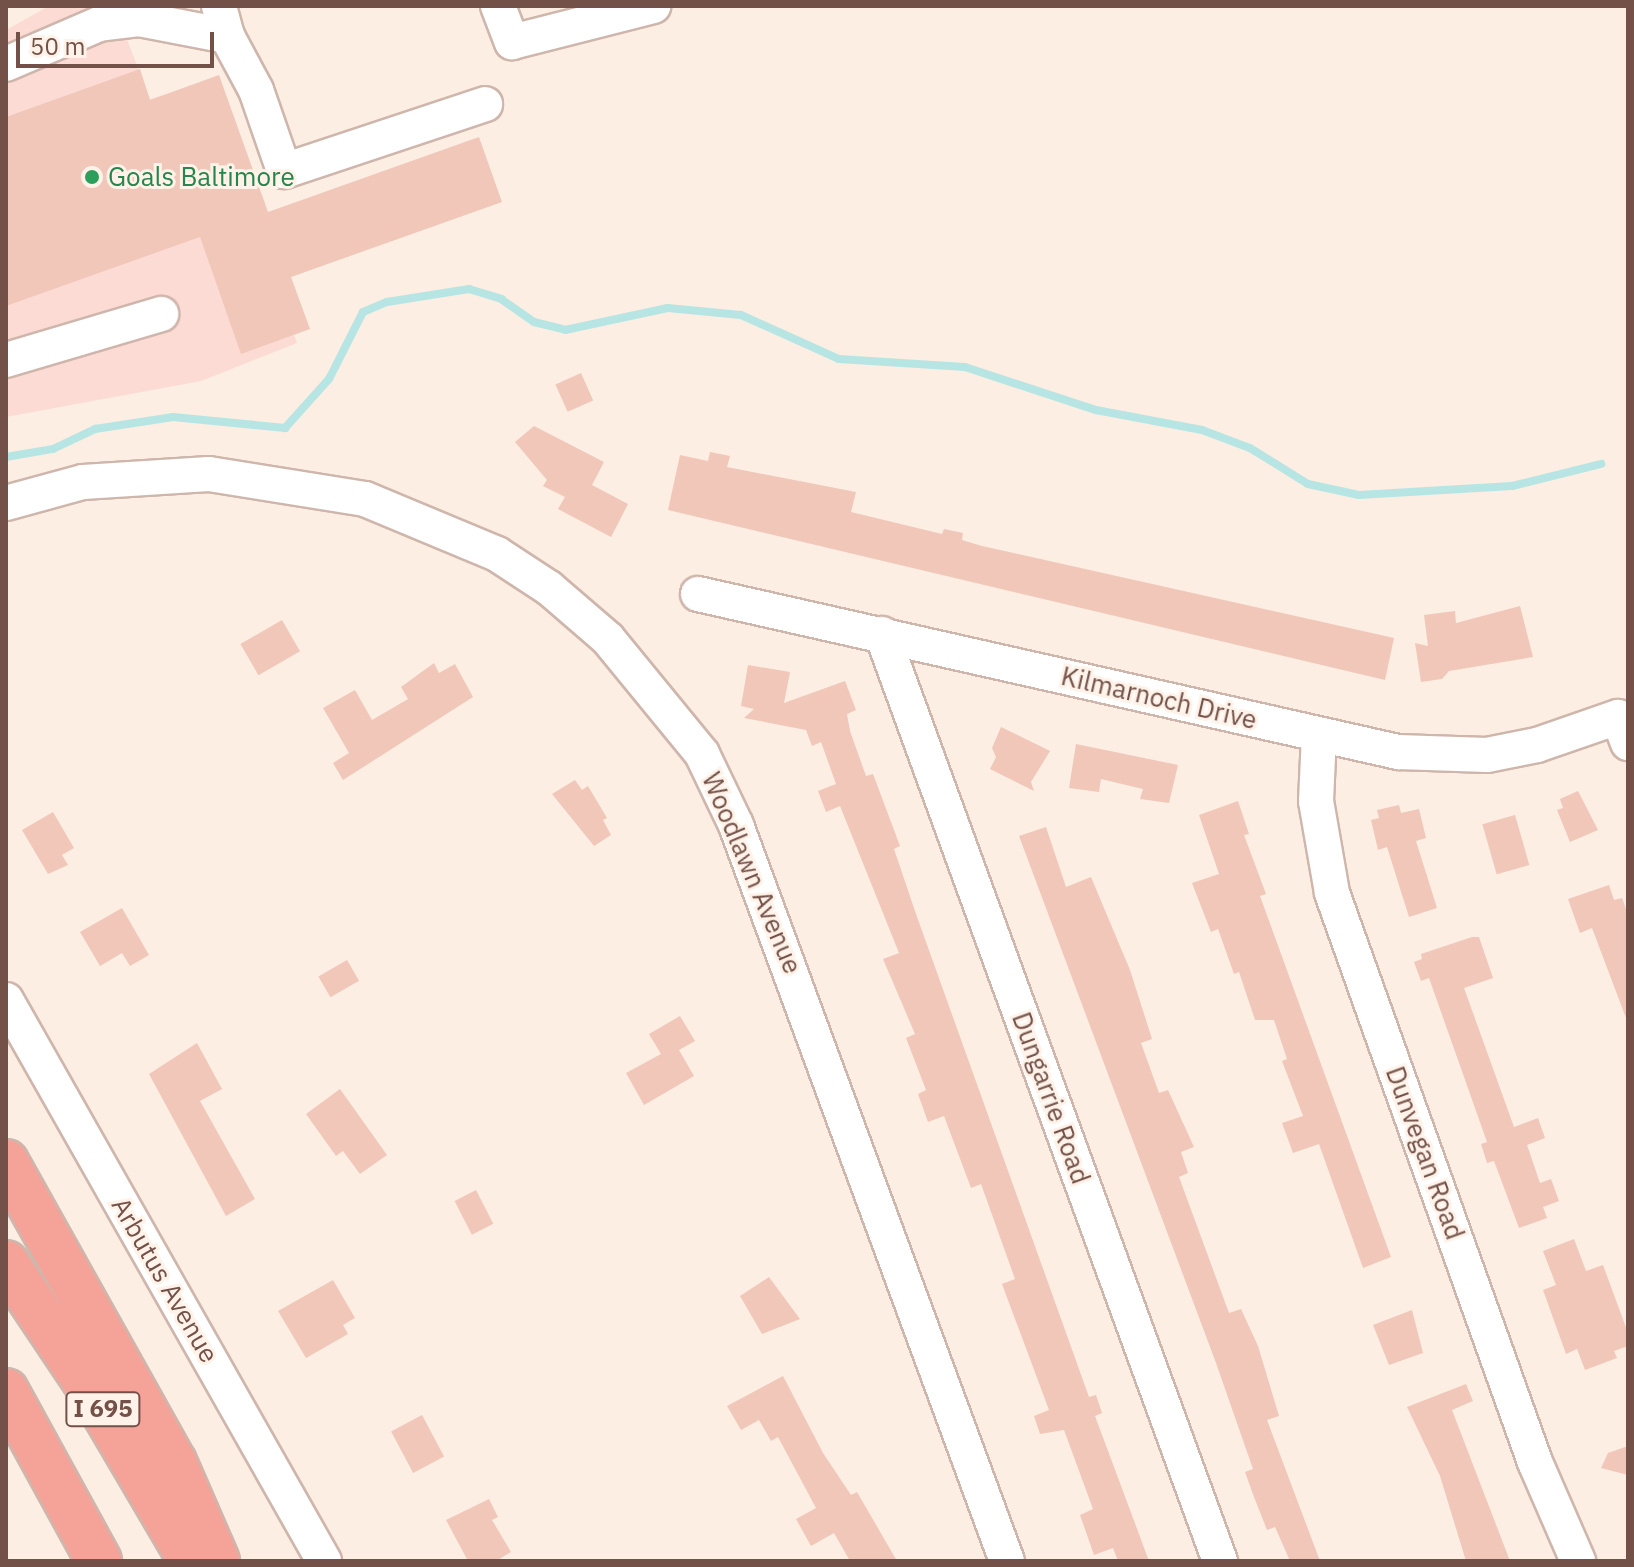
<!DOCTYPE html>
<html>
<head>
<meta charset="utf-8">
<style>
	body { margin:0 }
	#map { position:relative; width:1634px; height:1567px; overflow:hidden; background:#fceee2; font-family:"IBM Plex Sans",sans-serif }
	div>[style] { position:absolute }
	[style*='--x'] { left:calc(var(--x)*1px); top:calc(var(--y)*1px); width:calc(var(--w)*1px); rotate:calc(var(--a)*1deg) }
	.commercial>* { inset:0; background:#fcdbd5 }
	.stream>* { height:8px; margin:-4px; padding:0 4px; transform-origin:4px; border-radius:4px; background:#b7e5e4 }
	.building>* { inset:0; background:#f1c7ba; transform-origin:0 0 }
	.roads { filter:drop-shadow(2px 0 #cfb6ac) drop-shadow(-2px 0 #cfb6ac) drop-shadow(0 2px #cfb6ac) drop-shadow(0 -2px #cfb6ac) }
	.minor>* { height:34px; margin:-17px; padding:0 17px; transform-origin:17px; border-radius:17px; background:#fff }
	.highway>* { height:44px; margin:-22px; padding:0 22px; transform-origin:22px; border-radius:22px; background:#f5a399 }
	.dots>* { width:22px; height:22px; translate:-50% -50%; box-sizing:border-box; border:4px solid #fff2e8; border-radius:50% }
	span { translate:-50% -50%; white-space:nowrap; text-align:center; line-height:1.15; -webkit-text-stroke:6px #fff2e8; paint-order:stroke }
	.shield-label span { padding:2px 6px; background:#fff2e8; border:2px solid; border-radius:6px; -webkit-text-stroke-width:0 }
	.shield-label { font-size:24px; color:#735149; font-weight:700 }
	.leisure-label { font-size:26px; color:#27864d }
	.left { translate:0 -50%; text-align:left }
	.street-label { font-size:26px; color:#735149 }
	.frame { position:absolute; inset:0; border:8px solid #735149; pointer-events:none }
	.scale { position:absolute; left:16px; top:32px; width:198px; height:36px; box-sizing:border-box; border:4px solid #735149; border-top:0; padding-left:10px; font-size:24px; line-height:28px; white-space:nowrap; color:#735149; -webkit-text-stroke:6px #fff2e8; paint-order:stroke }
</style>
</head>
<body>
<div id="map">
	<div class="commercial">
		<i style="clip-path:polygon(49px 6px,114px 6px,150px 99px,206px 83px,297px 343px,201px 381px,6px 417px,6px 30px)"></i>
	</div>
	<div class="stream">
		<i style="--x:6;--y:457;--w:48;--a:-9.7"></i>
		<i style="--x:53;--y:449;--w:47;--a:-25.5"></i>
		<i style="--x:95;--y:429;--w:79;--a:-8.7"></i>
		<i style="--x:173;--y:417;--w:113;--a:5.6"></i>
		<i style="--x:285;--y:428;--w:66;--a:-48.1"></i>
		<i style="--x:329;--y:379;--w:75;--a:-63.1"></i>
		<i style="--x:363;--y:312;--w:26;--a:-23"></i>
		<i style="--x:387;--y:302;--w:83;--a:-9"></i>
		<i style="--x:469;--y:289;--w:34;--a:17"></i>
		<i style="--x:501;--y:299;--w:40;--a:34.9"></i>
		<i style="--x:534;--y:322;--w:32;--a:14"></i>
		<i style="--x:565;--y:330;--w:105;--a:-12.1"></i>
		<i style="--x:668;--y:308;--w:73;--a:5.5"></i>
		<i style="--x:741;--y:315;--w:107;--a:24.2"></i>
		<i style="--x:839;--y:359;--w:126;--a:3.6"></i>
		<i style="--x:965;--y:367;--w:138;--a:18.2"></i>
		<i style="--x:1096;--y:410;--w:108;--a:10.7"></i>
		<i style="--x:1202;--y:430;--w:51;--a:20.6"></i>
		<i style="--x:1250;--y:448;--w:68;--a:31.8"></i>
		<i style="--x:1308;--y:484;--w:52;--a:12.2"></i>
		<i style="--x:1359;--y:495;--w:153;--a:-3.4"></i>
		<i style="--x:1512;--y:486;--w:92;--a:-13.9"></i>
	</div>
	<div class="building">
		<i style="clip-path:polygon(140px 69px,150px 100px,219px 75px,268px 212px,479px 137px,502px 202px,291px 277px,310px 329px,241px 354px,200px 237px,6px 306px,6px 117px)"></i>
		<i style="left:581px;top:373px;width:30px;height:28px;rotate:66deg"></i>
		<i style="clip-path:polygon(534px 426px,604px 462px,592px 485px,628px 504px,611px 537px,558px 509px,565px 497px,543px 486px,547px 480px,515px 442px)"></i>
		<i style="clip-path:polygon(710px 452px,730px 456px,727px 467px,856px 492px,851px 512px,942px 534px,944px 529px,963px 533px,962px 540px,982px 546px,1394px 638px,1385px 680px,668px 510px,680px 455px,708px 461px)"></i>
		<i style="clip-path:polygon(1520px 606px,1533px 657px,1449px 671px,1442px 679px,1421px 682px,1415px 643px,1428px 646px,1424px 615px,1455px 611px,1456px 623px)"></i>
		<i style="left:282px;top:620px;width:36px;height:48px;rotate:60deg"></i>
		<i style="clip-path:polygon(434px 663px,439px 673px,455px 664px,473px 697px,343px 780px,333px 763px,349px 753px,323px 708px,355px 690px,372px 720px,408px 699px,401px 687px)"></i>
		<i style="clip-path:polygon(748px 665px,790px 672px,784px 703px,845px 681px,856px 710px,847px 714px,850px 731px,866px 776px,873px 774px,900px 846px,894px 849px,916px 914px,1089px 1397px,1096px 1395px,1102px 1413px,1095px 1416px,1149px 1561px,1118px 1561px,1113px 1548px,1094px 1555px,1080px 1515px,1093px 1509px,1064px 1430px,1040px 1434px,1034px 1416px,1049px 1410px,1002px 1284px,1015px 1279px,981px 1184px,971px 1188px,944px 1116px,928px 1122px,918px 1094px,926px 1090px,906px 1038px,915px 1034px,883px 959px,899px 953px,840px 806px,826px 812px,818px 791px,836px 784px,821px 742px,812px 746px,806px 730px,744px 718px,754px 709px,741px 706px)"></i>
		<i style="clip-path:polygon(1001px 727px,1050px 751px,1031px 782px,1034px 791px,990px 769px,996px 757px,992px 748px)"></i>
		<i style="clip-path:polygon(1076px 744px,1178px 765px,1169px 803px,1140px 799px,1143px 789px,1101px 779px,1099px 792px,1069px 788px)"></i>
		<i style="clip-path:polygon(575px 780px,582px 790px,588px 786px,607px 818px,603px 820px,611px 835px,594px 846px,552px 794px)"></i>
		<i style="clip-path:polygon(1578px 791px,1598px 830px,1570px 842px,1557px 810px,1563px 808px,1560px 799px)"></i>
		<i style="clip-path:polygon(1238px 801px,1249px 834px,1244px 835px,1266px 894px,1260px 896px,1391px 1257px,1363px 1268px,1319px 1144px,1293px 1153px,1282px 1123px,1303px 1116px,1282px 1061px,1287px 1059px,1274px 1020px,1255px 1020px,1239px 972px,1234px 974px,1218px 929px,1211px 932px,1192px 883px,1219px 874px,1199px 815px)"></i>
		<i style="clip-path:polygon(1399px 805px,1401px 813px,1419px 809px,1426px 838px,1416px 841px,1437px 908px,1409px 917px,1387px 847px,1378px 850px,1371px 820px,1379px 818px,1377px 810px)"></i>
		<i style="clip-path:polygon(53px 812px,74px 848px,62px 855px,68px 865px,48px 874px,22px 830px)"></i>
		<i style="left:1515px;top:815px;width:52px;height:34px;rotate:74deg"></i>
		<i style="clip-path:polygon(1046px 827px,1066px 887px,1091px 877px,1130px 970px,1152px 1039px,1141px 1043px,1159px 1093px,1168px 1090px,1194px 1147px,1181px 1152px,1188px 1173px,1179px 1177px,1229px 1313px,1241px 1309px,1258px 1346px,1279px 1416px,1267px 1420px,1320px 1561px,1290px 1561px,1275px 1527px,1267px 1530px,1254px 1497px,1245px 1472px,1253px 1469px,1216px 1363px,1019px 836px)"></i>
		<i style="clip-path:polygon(1609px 885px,1614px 900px,1622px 898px,1628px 915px,1626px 1018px,1592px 928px,1580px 933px,1568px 899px)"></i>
		<i style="clip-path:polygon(122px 908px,149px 955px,130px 966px,122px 953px,100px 966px,80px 932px)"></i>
		<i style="clip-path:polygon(1472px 937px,1479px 937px,1493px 978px,1464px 988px,1514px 1127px,1538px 1118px,1545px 1138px,1527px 1145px,1540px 1183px,1551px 1179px,1559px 1201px,1543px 1207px,1547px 1218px,1519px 1228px,1494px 1161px,1487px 1163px,1481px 1144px,1487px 1142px,1429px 978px,1421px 981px,1414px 962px,1422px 959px,1421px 954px)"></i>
		<i style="left:347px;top:960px;width:24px;height:33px;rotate:60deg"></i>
		<i style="clip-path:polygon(680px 1016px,695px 1041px,679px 1050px,694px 1076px,644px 1105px,626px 1073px,661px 1054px,649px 1034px)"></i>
		<i style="clip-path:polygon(197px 1043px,222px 1089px,200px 1101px,255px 1199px,226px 1216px,149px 1074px)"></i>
		<i style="clip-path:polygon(340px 1089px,387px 1155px,360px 1174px,343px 1151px,336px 1156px,306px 1114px)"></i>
		<i style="left:476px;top:1190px;width:38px;height:24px;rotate:63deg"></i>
		<i style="clip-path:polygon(1574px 1239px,1586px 1271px,1603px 1265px,1628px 1333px,1628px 1346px,1614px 1351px,1617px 1358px,1585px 1370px,1577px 1349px,1566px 1354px,1543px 1290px,1556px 1285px,1543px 1251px)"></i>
		<i style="clip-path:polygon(769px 1277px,800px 1319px,762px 1334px,740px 1296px)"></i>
		<i style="clip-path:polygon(333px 1280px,355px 1318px,343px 1325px,348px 1334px,306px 1358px,278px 1311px)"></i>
		<i style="clip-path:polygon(1412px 1310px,1423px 1353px,1389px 1365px,1373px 1325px)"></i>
		<i style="clip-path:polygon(783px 1376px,823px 1453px,851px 1495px,857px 1492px,897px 1561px,850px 1561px,834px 1533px,811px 1546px,796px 1519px,816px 1508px,778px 1437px,771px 1441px,759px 1420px,741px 1430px,727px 1406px)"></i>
		<i style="clip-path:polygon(1466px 1384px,1473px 1401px,1452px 1410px,1510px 1561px,1466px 1561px,1440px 1476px,1407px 1407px)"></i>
		<i style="left:422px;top:1415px;width:47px;height:35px;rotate:62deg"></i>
		<i style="clip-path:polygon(1628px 1446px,1628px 1475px,1601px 1468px,1608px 1453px)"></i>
		<i style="clip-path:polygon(489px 1499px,498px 1517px,492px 1520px,511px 1552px,496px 1561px,468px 1561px,446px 1520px)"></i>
	</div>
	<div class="roads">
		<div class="minor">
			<i style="--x:498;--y:6;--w:39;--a:69"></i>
			<i style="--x:512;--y:42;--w:146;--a:-14.3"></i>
			<i style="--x:227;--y:36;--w:61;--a:61.8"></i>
			<i style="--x:256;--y:90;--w:86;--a:70.9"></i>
			<i style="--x:284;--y:171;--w:212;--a:-18.4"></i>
			<i style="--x:6;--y:64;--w:101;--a:-23.3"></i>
			<i style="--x:99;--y:24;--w:40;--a:-7.1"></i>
			<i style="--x:139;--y:19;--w:90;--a:10.9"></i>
			<i style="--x:227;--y:36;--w:31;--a:-105"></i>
			<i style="--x:6;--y:360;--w:162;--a:-16.5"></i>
			<i style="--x:6;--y:503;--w:80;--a:-15.3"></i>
			<i style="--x:83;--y:482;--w:126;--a:-3.6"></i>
			<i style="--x:209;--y:474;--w:158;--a:9.1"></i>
			<i style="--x:365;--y:499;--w:143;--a:22.6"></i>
			<i style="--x:497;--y:554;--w:62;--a:33.2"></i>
			<i style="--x:549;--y:588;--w:78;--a:40.8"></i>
			<i style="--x:608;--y:639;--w:149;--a:50.7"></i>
			<i style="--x:702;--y:754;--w:79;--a:64.4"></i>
			<i style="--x:736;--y:825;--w:784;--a:69.79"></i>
			<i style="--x:698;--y:594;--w:718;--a:12.72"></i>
			<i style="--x:1398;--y:752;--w:89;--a:1.9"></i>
			<i style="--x:1487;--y:755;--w:51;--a:-11.3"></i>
			<i style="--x:1537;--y:745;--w:86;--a:-19.1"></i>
			<i style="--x:1618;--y:717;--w:28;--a:69"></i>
			<i style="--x:882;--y:634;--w:987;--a:69.97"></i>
			<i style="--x:1319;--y:735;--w:66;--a:92.6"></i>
			<i style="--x:1316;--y:801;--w:93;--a:80.1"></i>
			<i style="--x:1332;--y:893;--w:604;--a:70.37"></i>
			<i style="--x:1535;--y:1462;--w:108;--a:66.5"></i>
			<i style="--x:6;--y:1000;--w:645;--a:60.45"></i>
		</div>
		<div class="highway">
			<i style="--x:6;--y:1162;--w:344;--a:60.8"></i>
			<i style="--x:174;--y:1462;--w:108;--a:66.5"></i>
			<i style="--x:6;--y:1263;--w:153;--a:56.2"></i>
			<i style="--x:91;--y:1390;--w:196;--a:59.6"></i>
			<i style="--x:6;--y:1391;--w:194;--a:61.3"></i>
		</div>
	</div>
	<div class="dots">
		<i style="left:92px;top:177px;background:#2e9e5b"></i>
	</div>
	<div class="shield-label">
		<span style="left:103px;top:1409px">I 695</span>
	</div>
	<div class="leisure-label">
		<span class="left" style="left:108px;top:177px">Goals Baltimore</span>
	</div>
	<div class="street-label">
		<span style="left:1159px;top:698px;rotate:13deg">Kilmarnoch Drive</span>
		<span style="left:752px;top:873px;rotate:67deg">Woodlawn Avenue</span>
		<span style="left:1051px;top:1098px;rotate:70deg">Dungarrie Road</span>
		<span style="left:1425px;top:1153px;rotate:70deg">Dunvegan Road</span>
		<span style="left:165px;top:1280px;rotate:60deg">Arbutus Avenue</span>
	</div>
	<div class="frame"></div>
	<div class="scale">50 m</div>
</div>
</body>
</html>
